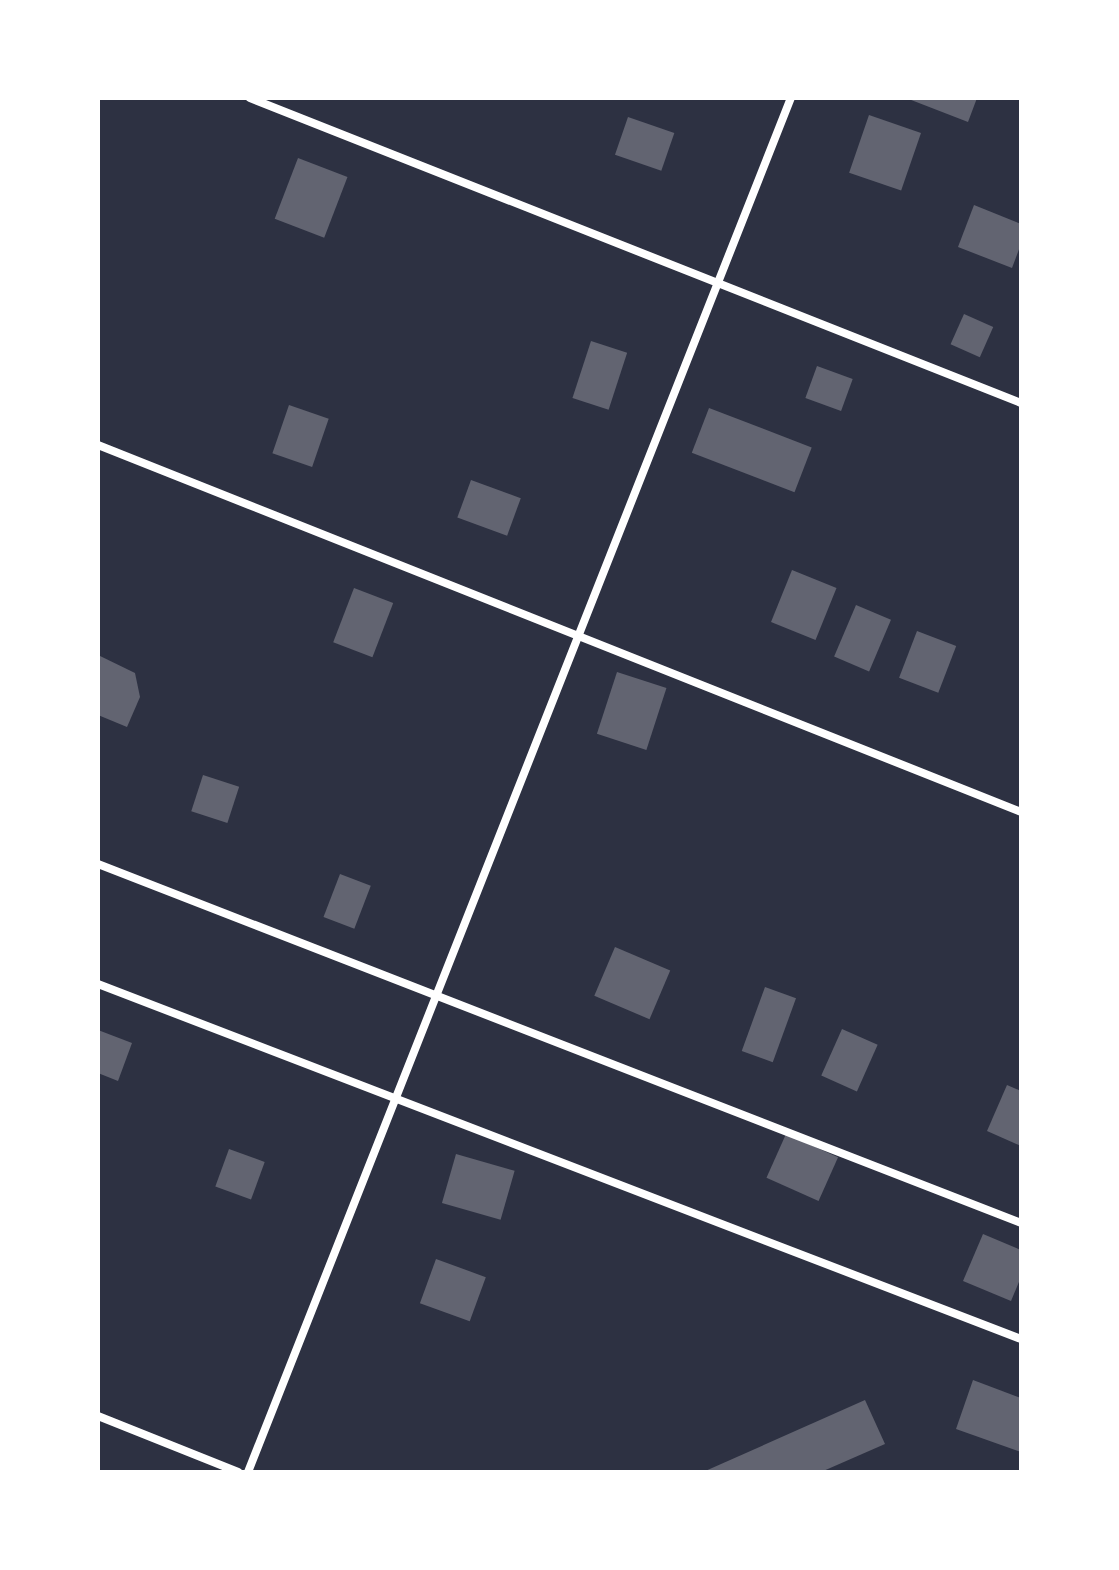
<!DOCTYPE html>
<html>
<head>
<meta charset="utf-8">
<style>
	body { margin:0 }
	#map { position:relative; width:1119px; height:1570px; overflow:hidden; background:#2d3142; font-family:"IBM Plex Sans",sans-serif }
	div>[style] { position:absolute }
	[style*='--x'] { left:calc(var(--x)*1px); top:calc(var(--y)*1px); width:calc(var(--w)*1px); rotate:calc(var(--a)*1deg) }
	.building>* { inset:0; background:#626471; transform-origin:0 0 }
	.minor>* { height:8px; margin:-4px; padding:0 4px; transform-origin:4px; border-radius:4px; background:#fff }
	span { translate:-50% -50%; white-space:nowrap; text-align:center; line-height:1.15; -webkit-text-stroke:8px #fff; paint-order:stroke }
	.frame { position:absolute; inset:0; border:100px solid #fff; pointer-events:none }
</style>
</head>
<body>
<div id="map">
	<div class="building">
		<i style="clip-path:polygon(906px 98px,977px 98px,968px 122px)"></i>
		<i style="left:869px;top:115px;width:55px;height:61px;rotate:19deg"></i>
		<i style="left:628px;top:117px;width:49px;height:40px;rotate:19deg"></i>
		<i style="left:298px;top:158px;width:53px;height:65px;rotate:21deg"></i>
		<i style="clip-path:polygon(974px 205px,1021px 224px,1021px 244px,1012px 268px,958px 247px)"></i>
		<i style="left:964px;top:314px;width:32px;height:33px;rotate:24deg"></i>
		<i style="left:591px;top:341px;width:38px;height:60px;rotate:18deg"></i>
		<i style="left:817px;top:366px;width:38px;height:34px;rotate:20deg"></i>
		<i style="left:289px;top:405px;width:42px;height:51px;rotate:19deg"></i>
		<i style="left:709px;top:408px;width:110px;height:48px;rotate:21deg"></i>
		<i style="left:471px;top:480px;width:53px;height:40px;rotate:20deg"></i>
		<i style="left:792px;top:570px;width:48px;height:56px;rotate:22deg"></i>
		<i style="left:354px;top:588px;width:42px;height:58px;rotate:21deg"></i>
		<i style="left:856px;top:605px;width:38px;height:56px;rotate:23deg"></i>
		<i style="left:917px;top:631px;width:42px;height:50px;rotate:21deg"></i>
		<i style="clip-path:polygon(98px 655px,135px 673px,140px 697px,127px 727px,98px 715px)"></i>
		<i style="left:617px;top:672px;width:52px;height:65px;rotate:18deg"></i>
		<i style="left:203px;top:775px;width:38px;height:38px;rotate:18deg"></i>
		<i style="left:340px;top:874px;width:33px;height:46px;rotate:21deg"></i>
		<i style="left:615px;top:947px;width:60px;height:53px;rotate:23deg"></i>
		<i style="left:765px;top:987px;width:33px;height:68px;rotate:20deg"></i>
		<i style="left:842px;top:1029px;width:39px;height:51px;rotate:24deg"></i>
		<i style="clip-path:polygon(98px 1030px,132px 1043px,118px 1081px,98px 1073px)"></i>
		<i style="clip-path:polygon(1007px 1085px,1021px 1091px,1021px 1146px,987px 1131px)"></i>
		<i style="left:786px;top:1134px;width:57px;height:48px;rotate:24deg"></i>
		<i style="left:229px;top:1149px;width:38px;height:40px;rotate:20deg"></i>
		<i style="left:456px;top:1154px;width:61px;height:51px;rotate:16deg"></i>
		<i style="clip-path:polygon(983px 1234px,1021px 1250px,1021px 1277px,1011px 1301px,963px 1281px)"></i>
		<i style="left:436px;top:1259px;width:53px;height:47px;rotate:20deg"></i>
		<i style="clip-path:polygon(973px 1380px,1021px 1398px,1021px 1452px,956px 1429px)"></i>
		<i style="clip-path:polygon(865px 1400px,885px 1444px,821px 1472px,703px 1472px)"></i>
	</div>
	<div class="minor">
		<i style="--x:250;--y:98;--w:829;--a:21.58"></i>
		<i style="--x:98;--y:445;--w:993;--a:21.68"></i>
		<i style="--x:98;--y:864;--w:990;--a:21.25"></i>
		<i style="--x:98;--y:984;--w:989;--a:21.04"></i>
		<i style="--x:98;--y:1416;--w:151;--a:21.8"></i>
		<i style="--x:248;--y:1472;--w:1477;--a:-68.44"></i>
	</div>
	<div class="frame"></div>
</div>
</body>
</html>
